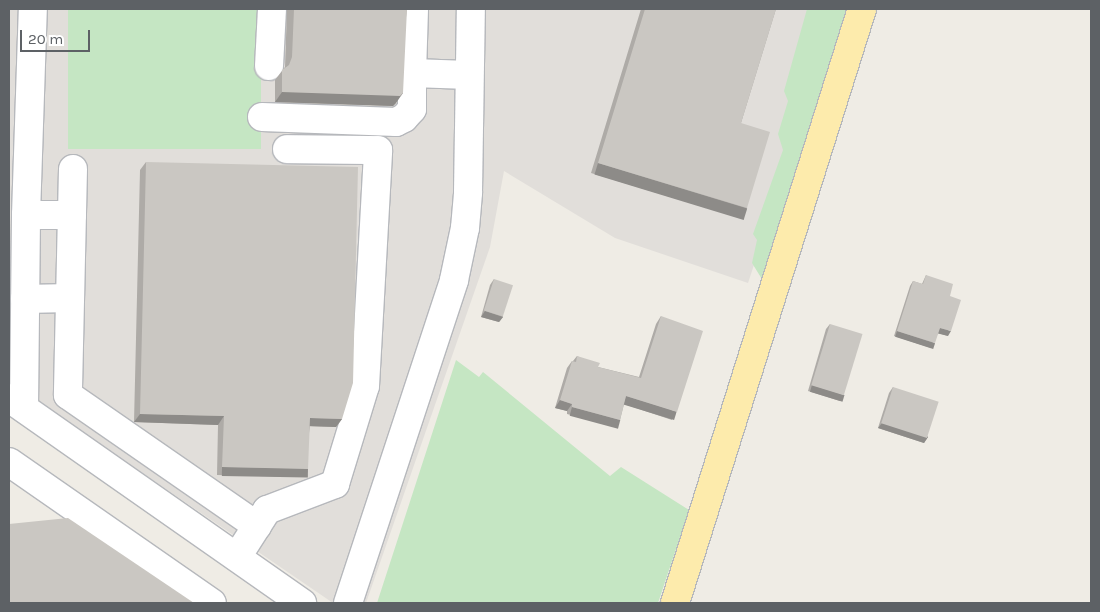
<!DOCTYPE html>
<html>
<head>
<meta charset="utf-8">
<style>
	body { margin:0 }
	#map { position:relative; width:1100px; height:612px; overflow:hidden; background:#efece5; font-family:Karla,sans-serif }
	div>[style] { position:absolute }
	[style*='--x'] { left:calc(var(--x)*1px); top:calc(var(--y)*1px); width:calc(var(--w)*1px); rotate:calc(var(--a)*1deg) }
	.industrial>* { inset:0; background:#e1deda }
	.green>* { inset:0; background:#c5e6c3; transform-origin:0 0 }
	.roads { filter:drop-shadow(1px 0 #b6b8bc) drop-shadow(-1px 0 #b6b8bc) drop-shadow(0 1px #b6b8bc) drop-shadow(0 -1px #b6b8bc) }
	.minor>* { height:28px; margin:-14px; padding:0 14px; transform-origin:14px; border-radius:14px; background:#fff }
	.major>* { height:28px; margin:-14px; padding:0 14px; transform-origin:14px; border-radius:14px; background:#fdebac }
	.wall>* { inset:0; background:#aeaba7 }
	.shaded-wall>* { inset:0; background:#8d8b88; transform-origin:0 0 }
	.building>* { inset:0; background:#cac7c2; transform-origin:0 0 }
	span { translate:-50% -50%; white-space:nowrap; text-align:center; line-height:1.15; -webkit-text-stroke:5px #fff; paint-order:stroke }
	.frame { position:absolute; inset:0; border:10px solid #5d6165; pointer-events:none }
	.scale { position:absolute; left:20px; top:30px; width:70px; height:22px; box-sizing:border-box; border:2px solid #5d6165; border-top:0; padding-left:6px; font-size:15px; line-height:18px; white-space:nowrap; color:#5d6165; -webkit-text-stroke:4px #fff; paint-order:stroke }
</style>
</head>
<body>
<div id="map">
	<div class="industrial">
		<i style="clip-path:polygon(9px 9px,839px 9px,748px 283px,615px 238px,504px 171px,490px 247px,366px 603px,333px 603px,9px 382px)"></i>
	</div>
	<div class="green">
		<i style="left:68px;top:9px;width:193px;height:140px"></i>
		<i style="clip-path:polygon(807px 9px,853px 9px,765px 284px,752px 263px,757px 240px,753px 234px,783px 150px,778px 134px,788px 101px,784px 91px)"></i>
		<i style="clip-path:polygon(456px 360px,479px 377px,483px 372px,610px 476px,621px 467px,689px 510px,658px 603px,377px 603px)"></i>
	</div>
	<div class="roads">
		<div class="minor">
			<i style="--x:269;--y:66;--w:57;--a:-87"></i>
			<i style="--x:412;--y:73;--w:64;--a:-88.2"></i>
			<i style="--x:262;--y:117;--w:134;--a:2.1"></i>
			<i style="--x:396;--y:122;--w:9;--a:-27"></i>
			<i style="--x:404;--y:118;--w:12;--a:-48"></i>
			<i style="--x:412;--y:109;--w:36;--a:-90"></i>
			<i style="--x:412;--y:73;--w:57;--a:2"></i>
			<i style="--x:73;--y:169;--w:226;--a:91.3"></i>
			<i style="--x:68;--y:395;--w:230;--a:34.7"></i>
			<i style="--x:26;--y:215;--w:46;--a:0"></i>
			<i style="--x:25;--y:299;--w:45;--a:-1.3"></i>
			<i style="--x:9;--y:398;--w:358;--a:35"></i>
			<i style="--x:24;--y:408;--w:193;--a:-89.4"></i>
			<i style="--x:26;--y:215;--w:206;--a:-88.1"></i>
			<i style="--x:9;--y:462;--w:247;--a:34.8"></i>
			<i style="--x:237;--y:557;--w:56;--a:-57.4"></i>
			<i style="--x:267;--y:510;--w:73;--a:-20.9"></i>
			<i style="--x:335;--y:484;--w:102;--a:-73"></i>
			<i style="--x:365;--y:386;--w:236;--a:-86.8"></i>
			<i style="--x:378;--y:150;--w:91;--a:-179.4"></i>
			<i style="--x:348;--y:603;--w:340;--a:-71.8"></i>
			<i style="--x:454;--y:280;--w:53;--a:-78.1"></i>
			<i style="--x:465;--y:228;--w:36;--a:-85"></i>
			<i style="--x:468;--y:192;--w:183;--a:-89.1"></i>
		</div>
		<div class="major">
			<i style="--x:675;--y:603;--w:623;--a:-72.53"></i>
		</div>
	</div>
	<div class="wall">
		<i style="clip-path:polygon(287px 9px,407px 9px,396px 103px,393px 106px,275px 102px,275px 80px,285px 67px)"></i>
		<i style="clip-path:polygon(641px 9px,776px 9px,741px 123px,747px 208px,740px 218px,591px 173px)"></i>
		<i style="clip-path:polygon(146px 162px,342px 419px,336px 427px,310px 426px,303px 477px,217px 475px,218px 425px,134px 422px,140px 170px)"></i>
		<i style="clip-path:polygon(926px 275px,950px 296px,948px 336px,938px 333px,931px 348px,894px 336px,910px 286px,913px 281px,922px 284px)"></i>
		<i style="clip-path:polygon(494px 279px,503px 317px,499px 322px,481px 317px,490px 285px)"></i>
		<i style="clip-path:polygon(661px 316px,672px 420px,624px 404px,620px 420px,615px 427px,567px 414px,567px 411px,555px 408px,567px 368px,572px 361px,573px 361px,577px 356px,598px 367px,639px 377px,656px 324px)"></i>
		<i style="clip-path:polygon(830px 324px,840px 401px,808px 391px,826px 329px)"></i>
		<i style="clip-path:polygon(893px 387px,928px 437px,924px 443px,878px 428px,889px 393px)"></i>
	</div>
	<div class="shaded-wall">
		<i style="clip-path:polygon(282px 92px,403px 93px,396px 103px,393px 106px,275px 102px)"></i>
		<i style="left:598px;top:163px;width:156px;height:12px;rotate:17deg"></i>
		<i style="clip-path:polygon(485px 311px,503px 317px,499px 322px,481px 317px)"></i>
		<i style="clip-path:polygon(940px 328px,951px 331px,948px 336px,936px 333px)"></i>
		<i style="left:897px;top:331px;width:40px;height:6px;rotate:18deg"></i>
		<i style="left:812px;top:385px;width:34px;height:7px;rotate:17deg"></i>
		<i style="left:626px;top:396px;width:53px;height:9px;rotate:17deg"></i>
		<i style="clip-path:polygon(560px 400px,572px 404px,567px 411px,555px 408px)"></i>
		<i style="left:572px;top:407px;width:50px;height:9px;rotate:15deg"></i>
		<i style="clip-path:polygon(140px 414px,224px 416px,218px 425px,134px 422px)"></i>
		<i style="clip-path:polygon(310px 418px,342px 419px,336px 427px,304px 426px)"></i>
		<i style="clip-path:polygon(882px 423px,928px 437px,924px 443px,878px 428px)"></i>
		<i style="left:222px;top:467px;width:86px;height:9px;rotate:1deg"></i>
	</div>
	<div class="building">
		<i style="clip-path:polygon(294px 9px,407px 9px,403px 93px,400px 96px,282px 92px,282px 70px,289px 65px,292px 57px)"></i>
		<i style="clip-path:polygon(645px 9px,776px 9px,741px 123px,770px 132px,747px 208px,598px 163px)"></i>
		<i style="clip-path:polygon(146px 162px,358px 167px,353px 383px,342px 419px,310px 418px,308px 469px,222px 467px,224px 416px,140px 414px)"></i>
		<i style="clip-path:polygon(926px 275px,953px 284px,950px 296px,961px 300px,951px 331px,940px 328px,935px 343px,897px 331px,913px 281px,923px 284px)"></i>
		<i style="left:494px;top:279px;width:20px;height:33px;rotate:18deg"></i>
		<i style="clip-path:polygon(661px 316px,703px 331px,677px 412px,626px 396px,620px 420px,572px 407px,572px 404px,560px 400px,572px 361px,576px 362px,577px 356px,600px 363px,598px 367px,641px 378px)"></i>
		<i style="left:830px;top:324px;width:34px;height:64px;rotate:17deg"></i>
		<i style="left:893px;top:387px;width:48px;height:38px;rotate:18deg"></i>
		<i style="clip-path:polygon(68px 518px,194px 603px,9px 603px,9px 524px)"></i>
	</div>
	<div class="frame"></div>
	<div class="scale">20 m</div>
</div>
</body>
</html>
